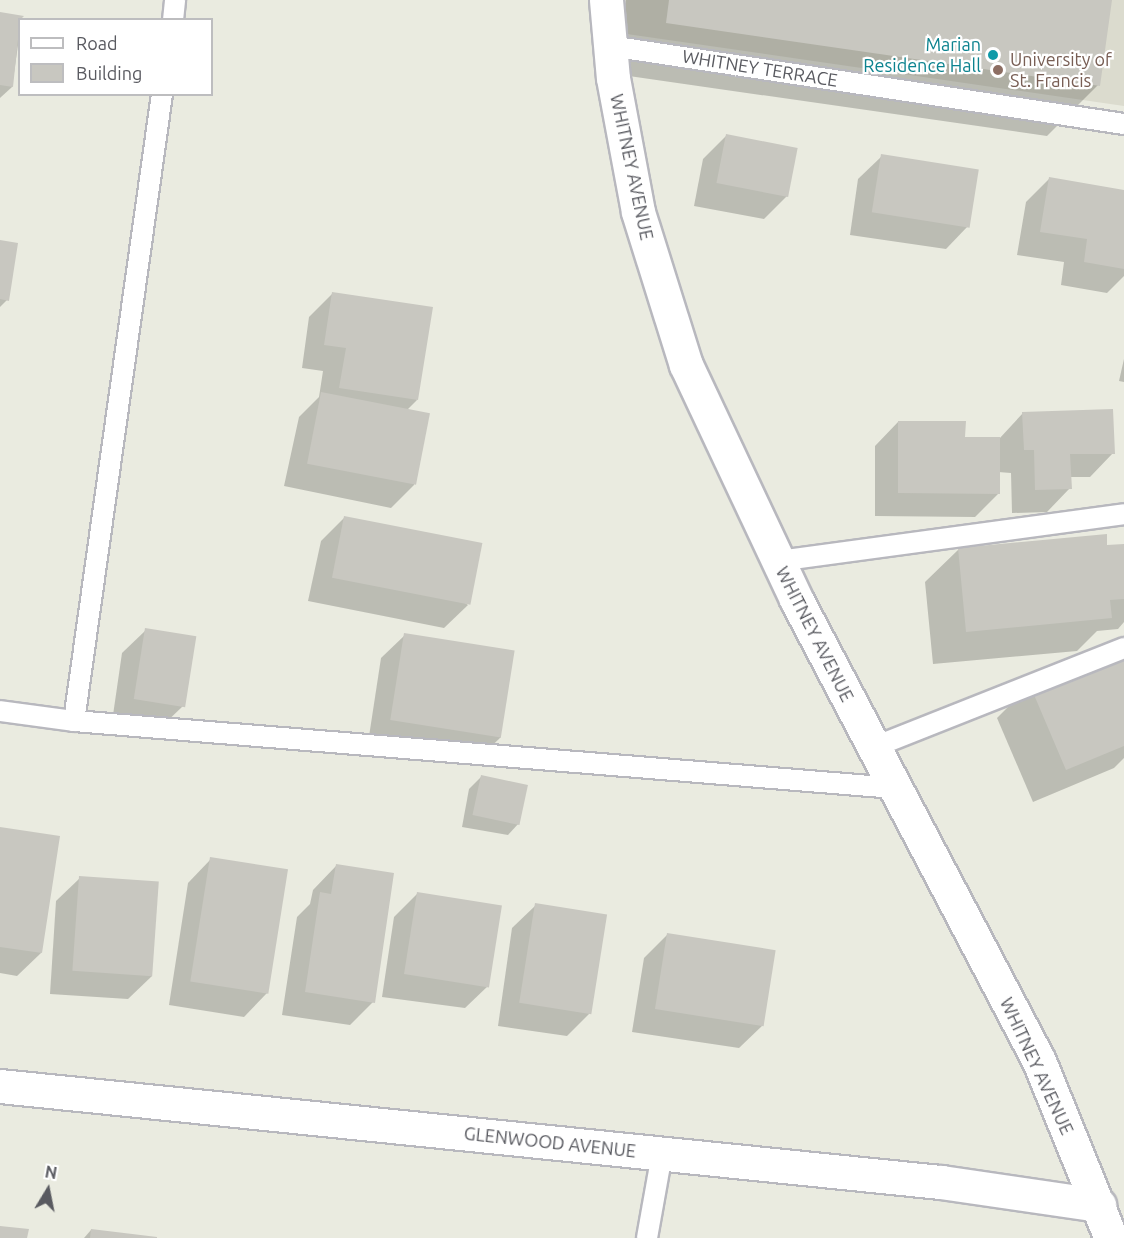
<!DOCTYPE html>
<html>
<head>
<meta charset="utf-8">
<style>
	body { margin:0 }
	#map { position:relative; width:1124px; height:1238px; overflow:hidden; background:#eaebe0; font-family:Ubuntu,sans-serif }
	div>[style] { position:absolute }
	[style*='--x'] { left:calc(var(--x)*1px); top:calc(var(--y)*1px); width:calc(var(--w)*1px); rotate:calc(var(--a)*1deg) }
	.education>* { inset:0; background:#dbdbce }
	.shadow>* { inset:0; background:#0003 }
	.building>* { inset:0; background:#c8c7c0; transform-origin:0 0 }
	.roads { filter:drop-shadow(2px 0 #b8b8be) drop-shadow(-2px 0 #b8b8be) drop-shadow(0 2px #b8b8be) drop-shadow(0 -2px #b8b8be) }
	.lane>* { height:20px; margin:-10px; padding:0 10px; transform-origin:10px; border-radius:10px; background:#fff }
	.street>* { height:33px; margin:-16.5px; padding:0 16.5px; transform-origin:16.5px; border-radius:16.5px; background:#fff }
	.dots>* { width:16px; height:16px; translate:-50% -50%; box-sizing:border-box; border:3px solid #fff; border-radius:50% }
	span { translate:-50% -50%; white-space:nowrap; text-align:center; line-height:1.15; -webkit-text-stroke:4.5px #fff; paint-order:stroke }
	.culture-label { font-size:18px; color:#0d838f }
	.right { translate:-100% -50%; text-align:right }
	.education-label { font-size:18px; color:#785e54 }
	.left { translate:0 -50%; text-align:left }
	.street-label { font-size:18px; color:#595a60 }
	.legend { position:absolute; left:18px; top:18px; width:195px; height:78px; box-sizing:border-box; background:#fff; border:2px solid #bdbdbf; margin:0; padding:8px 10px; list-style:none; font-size:18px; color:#595a60 }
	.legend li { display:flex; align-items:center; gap:12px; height:30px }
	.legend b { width:30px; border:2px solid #bdbdbf }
	.north { position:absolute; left:18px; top:1160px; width:60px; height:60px; -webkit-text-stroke:4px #fff; paint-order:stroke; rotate:10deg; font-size:16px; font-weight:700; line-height:24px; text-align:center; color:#595a60 }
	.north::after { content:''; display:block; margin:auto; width:21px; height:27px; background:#595a60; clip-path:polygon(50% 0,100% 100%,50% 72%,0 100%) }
</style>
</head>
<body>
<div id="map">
	<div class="education">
		<i style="clip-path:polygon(617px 0,1124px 0,1124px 106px,620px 33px)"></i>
	</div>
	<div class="shadow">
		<i style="clip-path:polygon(626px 0,1110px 0,1098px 85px,1047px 136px,615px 74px)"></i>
		<i style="clip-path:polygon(0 14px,22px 17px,12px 87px,0 98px)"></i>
		<i style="clip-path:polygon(726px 136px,787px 196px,764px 219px,694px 206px,703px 159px)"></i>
		<i style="clip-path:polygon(882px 156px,969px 225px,946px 249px,850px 235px,858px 179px)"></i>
		<i style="clip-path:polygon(1049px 179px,1124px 191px,1124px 276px,1107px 293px,1061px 285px,1064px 262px,1017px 255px,1026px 202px)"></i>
		<i style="clip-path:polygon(0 242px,7px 300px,0 307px)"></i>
		<i style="clip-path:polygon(333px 293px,417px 400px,406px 411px,428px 416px,414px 485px,391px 508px,284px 486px,299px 417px,319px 397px,323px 371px,302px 368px,309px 317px)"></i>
		<i style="clip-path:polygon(1124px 359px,1124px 382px,1119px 381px)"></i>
		<i style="clip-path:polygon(1023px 413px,1113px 453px,1090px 477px,1070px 477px,1070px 488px,1047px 512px,1012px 513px,1011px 473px,998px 472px,999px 493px,975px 517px,875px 516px,875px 446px,898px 422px,964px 438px,999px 439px)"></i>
		<i style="clip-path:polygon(344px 518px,468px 605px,444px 628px,308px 601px,321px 541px)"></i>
		<i style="clip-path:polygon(1124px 545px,1124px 622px,1118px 629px,1097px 631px,1077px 651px,933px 664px,925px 582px,959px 549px)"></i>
		<i style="clip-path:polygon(146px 630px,183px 706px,159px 729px,112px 722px,122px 653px)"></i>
		<i style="clip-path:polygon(405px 635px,501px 737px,477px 760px,368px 743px,381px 658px)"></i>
		<i style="clip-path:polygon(1124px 662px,1124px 758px,1114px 768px,1033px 802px,997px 718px,1030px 685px)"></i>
		<i style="clip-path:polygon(481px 777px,519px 823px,508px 835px,462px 827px,469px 789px)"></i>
		<i style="clip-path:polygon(0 828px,41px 953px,17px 976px,0 973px)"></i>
		<i style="clip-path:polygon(211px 859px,267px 993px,244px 1017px,169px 1005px,188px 883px)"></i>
		<i style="clip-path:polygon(336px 866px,373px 1002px,350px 1025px,282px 1015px,297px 917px,310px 904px,313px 890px)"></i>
		<i style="clip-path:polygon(80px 878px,152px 976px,128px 999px,50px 994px,56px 901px)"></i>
		<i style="clip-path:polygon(417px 894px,489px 985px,465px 1008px,382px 997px,394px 917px)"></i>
		<i style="clip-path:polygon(536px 905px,590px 1013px,567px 1036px,498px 1026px,512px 928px)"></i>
		<i style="clip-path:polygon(667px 935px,763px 1025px,739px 1048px,632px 1032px,644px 958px)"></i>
		<i style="clip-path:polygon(91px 1230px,157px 1238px,84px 1238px)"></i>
	</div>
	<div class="building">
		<i style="clip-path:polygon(669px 0,1112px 0,1100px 86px,666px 23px)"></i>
		<i style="clip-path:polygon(0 12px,24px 16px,20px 20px,13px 87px,0 85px)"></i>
		<i style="left:726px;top:134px;width:73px;height:50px;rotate:11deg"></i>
		<i style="left:881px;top:154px;width:99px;height:59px;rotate:9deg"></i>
		<i style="clip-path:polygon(1049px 177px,1124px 190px,1124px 269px,1084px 262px,1087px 239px,1040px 232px)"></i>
		<i style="clip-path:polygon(0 240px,18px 243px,9px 301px,0 299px)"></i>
		<i style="clip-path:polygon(332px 292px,433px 307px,418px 400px,339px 388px,346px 348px,324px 345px)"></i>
		<i style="left:321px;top:392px;width:111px;height:73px;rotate:11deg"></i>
		<i style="clip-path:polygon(1113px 409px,1115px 454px,1070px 454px,1072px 489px,1035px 490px,1034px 450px,1024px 450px,1022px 412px)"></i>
		<i style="clip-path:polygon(898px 421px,966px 421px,965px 437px,1000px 437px,1000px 494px,898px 493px)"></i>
		<i style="left:344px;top:516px;width:141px;height:63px;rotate:11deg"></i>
		<i style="clip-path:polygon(1107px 534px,1107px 545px,1124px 544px,1124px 599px,1110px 600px,1112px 618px,966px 632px,958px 548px)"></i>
		<i style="left:145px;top:628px;width:52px;height:72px;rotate:9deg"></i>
		<i style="left:404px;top:633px;width:112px;height:88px;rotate:9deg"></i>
		<i style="clip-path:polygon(1124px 659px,1124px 746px,1066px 770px,1029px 683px,1055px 682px)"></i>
		<i style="left:481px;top:775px;width:48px;height:41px;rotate:12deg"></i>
		<i style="clip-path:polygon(0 827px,60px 836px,42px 953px,0 947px)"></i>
		<i style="left:210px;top:857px;width:79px;height:126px;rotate:9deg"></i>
		<i style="clip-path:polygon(336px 864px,394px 873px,375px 1003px,305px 992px,320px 892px,331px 894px)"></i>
		<i style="left:79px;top:876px;width:80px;height:95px;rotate:4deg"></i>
		<i style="left:417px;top:892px;width:86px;height:83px;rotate:9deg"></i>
		<i style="left:535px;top:903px;width:73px;height:101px;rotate:9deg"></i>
		<i style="left:667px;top:933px;width:110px;height:77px;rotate:9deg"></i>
		<i style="clip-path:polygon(0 1226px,29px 1229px,27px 1238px,0 1238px)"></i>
		<i style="clip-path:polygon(91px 1229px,157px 1237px,157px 1238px,90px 1238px)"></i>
	</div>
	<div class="roads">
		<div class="lane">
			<i style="--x:173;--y:20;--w:20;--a:-84"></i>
			<i style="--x:610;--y:46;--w:520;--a:8.63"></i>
			<i style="--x:778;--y:561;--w:349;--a:-7.7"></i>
			<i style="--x:0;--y:711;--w:75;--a:7.7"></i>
			<i style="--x:74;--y:721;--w:824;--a:4.67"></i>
			<i style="--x:74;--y:721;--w:633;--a:-82.01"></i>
			<i style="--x:874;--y:747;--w:269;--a:-21.6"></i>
			<i style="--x:647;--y:1238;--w:85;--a:-79.9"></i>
		</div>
		<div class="street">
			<i style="--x:606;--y:0;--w:78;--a:84.9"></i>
			<i style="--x:613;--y:78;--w:136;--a:79.4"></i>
			<i style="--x:638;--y:212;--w:160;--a:72.6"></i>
			<i style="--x:686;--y:365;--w:259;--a:64.8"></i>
			<i style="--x:796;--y:599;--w:522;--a:62.26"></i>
			<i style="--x:1039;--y:1061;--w:191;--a:67.9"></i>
			<i style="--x:0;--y:1086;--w:946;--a:5.83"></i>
			<i style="--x:941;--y:1182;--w:160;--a:8.3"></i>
		</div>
	</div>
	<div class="dots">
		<i style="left:993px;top:55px;background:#0f9aa8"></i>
		<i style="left:998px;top:70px;background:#8d6e63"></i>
	</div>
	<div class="culture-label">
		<span class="right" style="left:981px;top:55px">Marian<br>Residence Hall</span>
	</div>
	<div class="education-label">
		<span class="left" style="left:1010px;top:70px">University of<br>St. Francis</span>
	</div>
	<div class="street-label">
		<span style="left:760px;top:68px;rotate:9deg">WHITNEY TERRACE</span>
		<span style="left:632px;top:167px;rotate:78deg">WHITNEY AVENUE</span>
		<span style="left:815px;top:634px;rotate:63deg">WHITNEY AVENUE</span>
		<span style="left:1037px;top:1066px;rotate:65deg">WHITNEY AVENUE</span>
		<span style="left:550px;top:1142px;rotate:6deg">GLENWOOD AVENUE</span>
	</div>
	<ul class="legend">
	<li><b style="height:8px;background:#fff"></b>Road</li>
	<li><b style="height:16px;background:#c8c7c0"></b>Building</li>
	</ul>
	<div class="north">N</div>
</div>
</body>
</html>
